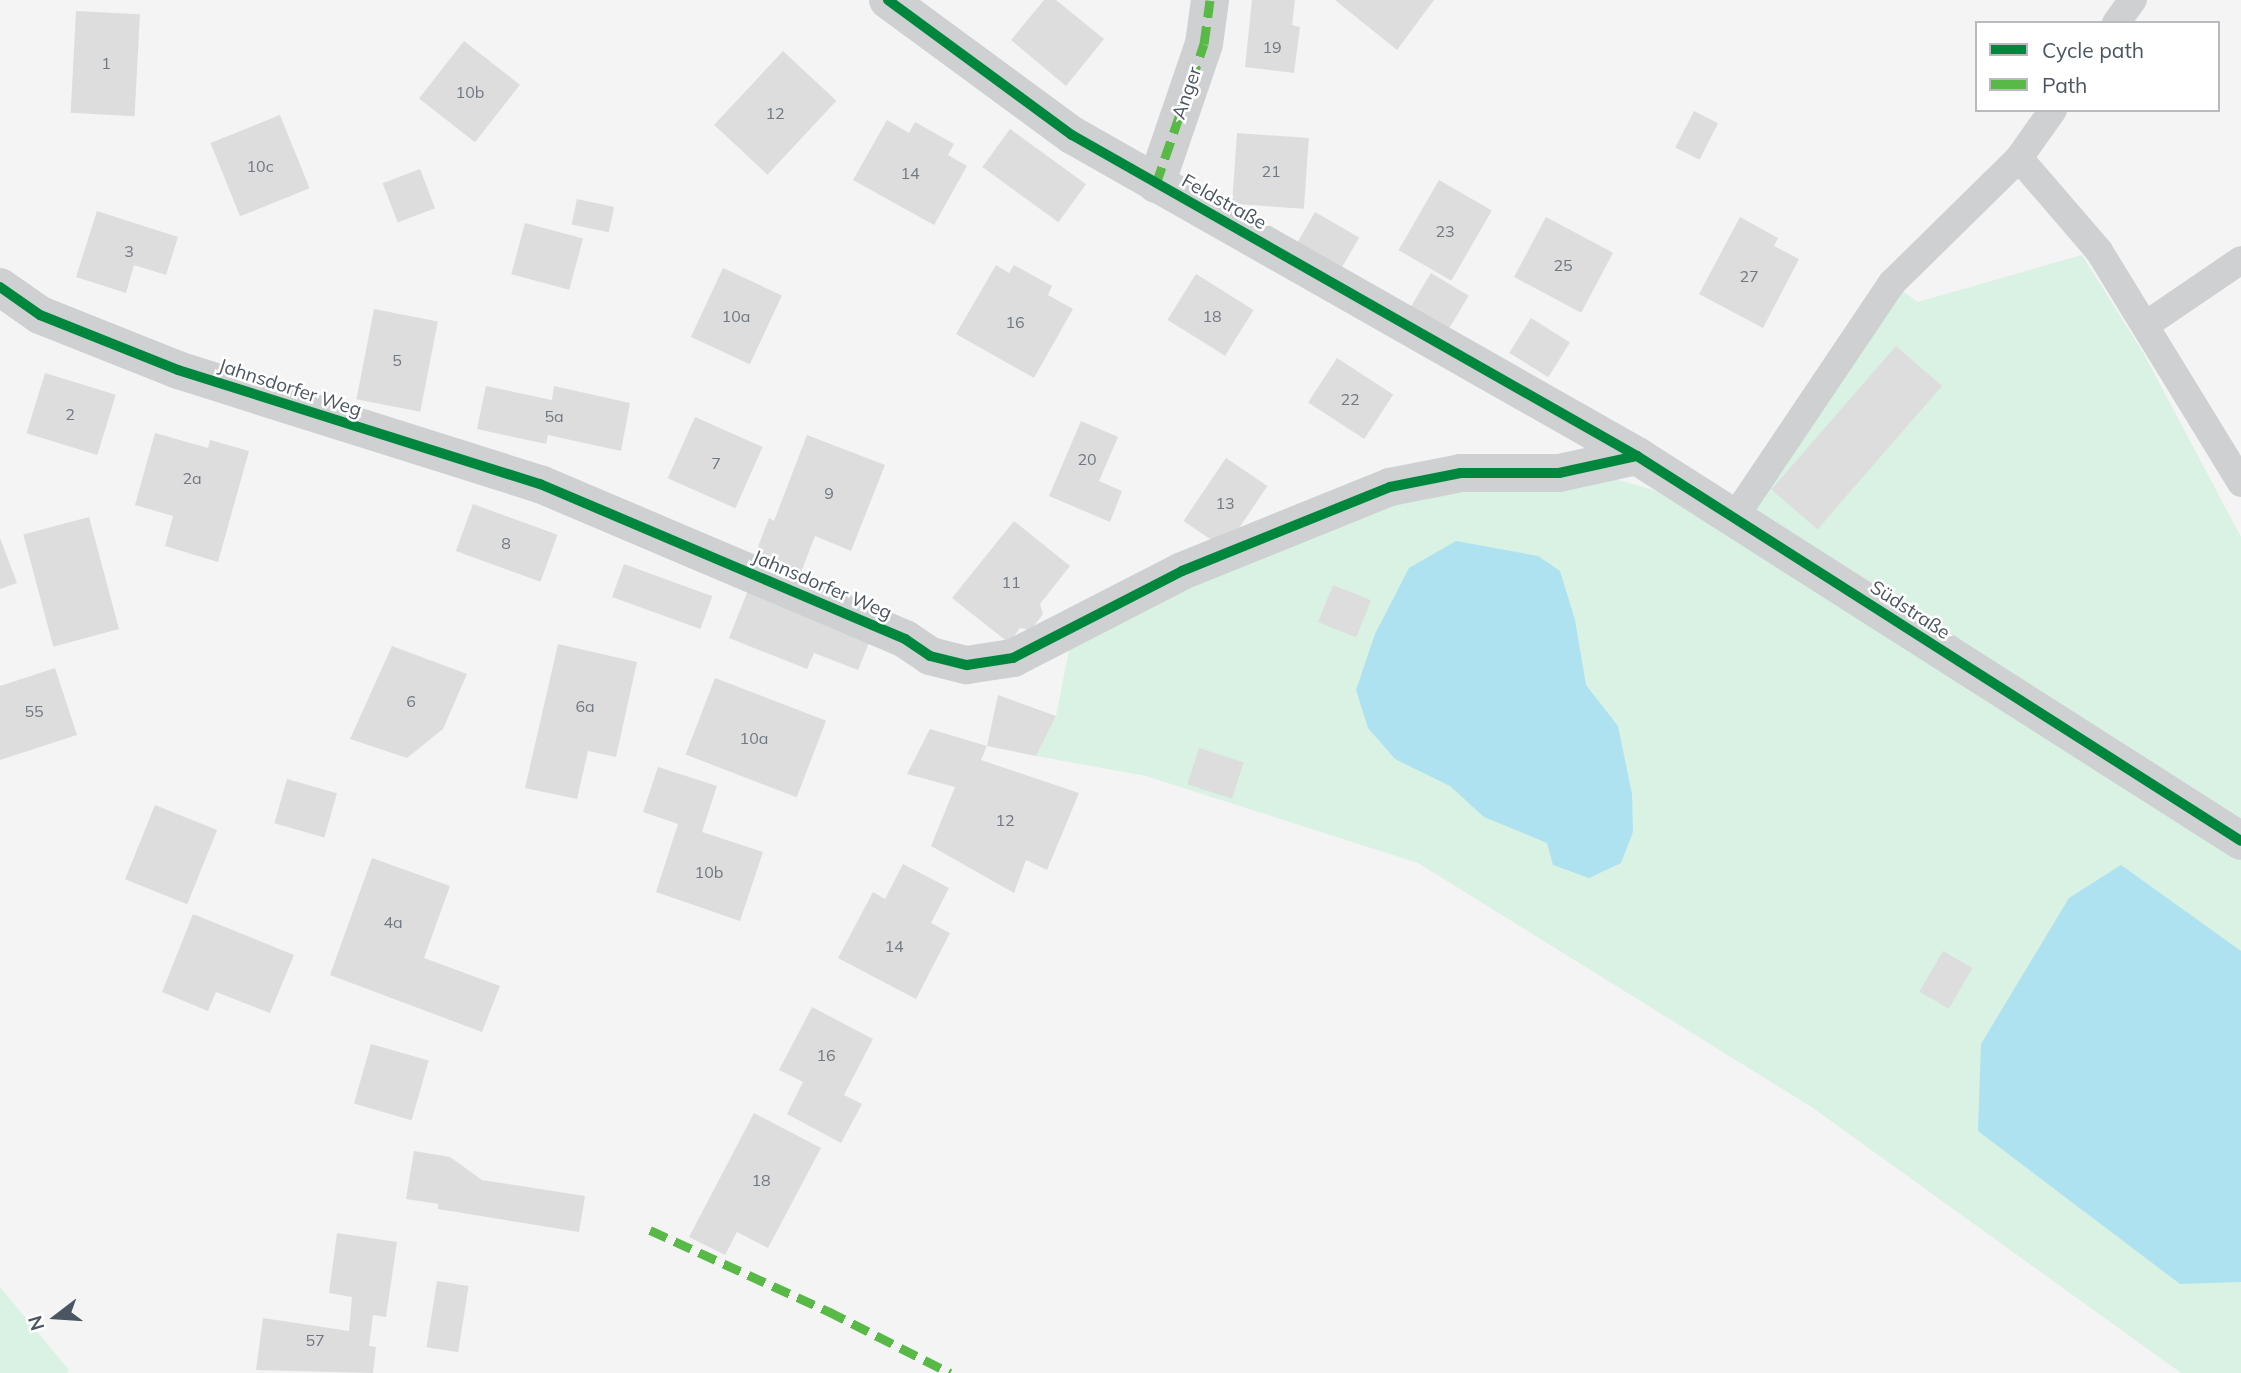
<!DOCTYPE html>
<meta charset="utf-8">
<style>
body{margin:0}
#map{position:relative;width:2241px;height:1373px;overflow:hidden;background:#f4f4f4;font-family:Mulish,sans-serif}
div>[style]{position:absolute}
.green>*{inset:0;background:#d9f2e3}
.water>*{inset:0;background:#aee2f0}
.building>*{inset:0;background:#ddddde;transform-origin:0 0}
.service>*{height:28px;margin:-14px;padding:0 14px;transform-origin:14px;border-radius:14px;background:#ced0d2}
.minor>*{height:38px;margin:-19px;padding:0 19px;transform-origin:19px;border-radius:19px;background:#ced0d2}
.quiet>*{height:9px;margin-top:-4.5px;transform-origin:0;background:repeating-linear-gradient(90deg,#58b947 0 18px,transparent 0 27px)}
.cycleway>*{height:10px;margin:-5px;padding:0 5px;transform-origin:5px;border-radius:5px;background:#00873e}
span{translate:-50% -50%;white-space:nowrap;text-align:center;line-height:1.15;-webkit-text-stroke:5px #fff;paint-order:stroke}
.number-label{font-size:16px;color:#707881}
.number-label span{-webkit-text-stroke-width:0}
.street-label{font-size:19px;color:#4a5661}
.legend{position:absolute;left:1975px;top:21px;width:245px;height:91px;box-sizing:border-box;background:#fff;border:2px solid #b7bbc0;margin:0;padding:9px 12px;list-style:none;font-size:21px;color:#4a5661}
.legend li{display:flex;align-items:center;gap:14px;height:35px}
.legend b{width:35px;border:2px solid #b7bbc0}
.north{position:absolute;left:21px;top:1282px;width:70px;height:70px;-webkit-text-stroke:5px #fff;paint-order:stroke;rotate:253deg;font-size:19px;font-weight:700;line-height:28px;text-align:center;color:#4a5661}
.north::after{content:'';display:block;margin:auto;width:24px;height:32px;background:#4a5661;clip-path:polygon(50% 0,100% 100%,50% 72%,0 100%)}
</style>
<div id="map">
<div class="green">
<i style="clip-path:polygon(2082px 255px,2144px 354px,2241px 537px,2241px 1373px,2181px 1373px,1813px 1108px,1418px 863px,1146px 776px,1036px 756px,1056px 716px,1070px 645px,1261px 553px,1408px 495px,1567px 465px,1678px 497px,1733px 531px,1892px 283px,1918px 302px)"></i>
<i style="clip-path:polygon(0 1287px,69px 1370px,67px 1373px,0 1373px)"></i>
</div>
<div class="water">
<i style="clip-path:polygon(1456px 541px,1538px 556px,1560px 571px,1575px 620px,1586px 685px,1618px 726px,1632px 794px,1633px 832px,1621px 863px,1589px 878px,1553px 865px,1547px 843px,1484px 817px,1450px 786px,1395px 759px,1368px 728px,1356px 690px,1375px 634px,1409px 568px)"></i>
<i style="clip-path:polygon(2121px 865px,2241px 951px,2241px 1282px,2180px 1284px,1978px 1131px,1981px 1044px,2069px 898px)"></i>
</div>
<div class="building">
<i style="clip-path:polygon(1044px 0,1056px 0,1104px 39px,1066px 86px,1011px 40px)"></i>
<i style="clip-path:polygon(1252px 0,1295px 0,1292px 25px,1300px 27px,1294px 73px,1245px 67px)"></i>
<i style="clip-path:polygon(1335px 0,1434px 0,1397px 50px)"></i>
<i style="left:76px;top:11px;width:64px;height:102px;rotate:3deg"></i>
<i style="left:464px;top:41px;width:71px;height:73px;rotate:38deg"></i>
<i style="left:783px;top:51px;width:73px;height:101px;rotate:43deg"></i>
<i style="left:1694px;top:111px;width:27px;height:41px;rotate:27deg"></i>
<i style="left:280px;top:115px;width:79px;height:75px;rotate:68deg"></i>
<i style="clip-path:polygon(887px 120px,909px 133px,915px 122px,954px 144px,948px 155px,967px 166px,934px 225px,853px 180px)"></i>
<i style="left:1010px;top:129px;width:94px;height:47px;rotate:36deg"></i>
<i style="left:1237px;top:133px;width:72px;height:71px;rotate:4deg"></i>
<i style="left:420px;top:169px;width:42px;height:40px;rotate:69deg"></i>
<i style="left:1439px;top:180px;width:61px;height:81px;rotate:30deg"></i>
<i style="left:577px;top:199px;width:38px;height:26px;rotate:12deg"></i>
<i style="clip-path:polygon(97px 211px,178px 237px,166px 275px,134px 265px,126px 293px,76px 277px)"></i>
<i style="left:1315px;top:212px;width:51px;height:45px;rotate:30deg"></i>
<i style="left:1546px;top:217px;width:76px;height:68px;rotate:28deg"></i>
<i style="clip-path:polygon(1740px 217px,1778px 238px,1774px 246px,1799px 259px,1763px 328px,1699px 294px)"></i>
<i style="left:525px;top:223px;width:60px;height:53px;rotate:15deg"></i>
<i style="clip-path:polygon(996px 265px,1009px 273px,1014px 265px,1052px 286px,1048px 295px,1073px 309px,1034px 378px,956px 334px)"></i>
<i style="left:723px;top:268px;width:65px;height:76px;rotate:25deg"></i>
<i style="left:1431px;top:273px;width:44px;height:44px;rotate:31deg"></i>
<i style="left:1196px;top:274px;width:68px;height:54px;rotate:32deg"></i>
<i style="left:374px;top:309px;width:65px;height:92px;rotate:11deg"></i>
<i style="left:1531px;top:318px;width:46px;height:41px;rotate:32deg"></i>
<i style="left:1896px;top:346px;width:61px;height:190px;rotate:41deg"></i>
<i style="left:1337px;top:358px;width:67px;height:53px;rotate:33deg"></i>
<i style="left:45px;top:373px;width:74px;height:63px;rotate:17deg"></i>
<i style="clip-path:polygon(486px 386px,552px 400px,554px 386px,630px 403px,621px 451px,548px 435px,546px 444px,477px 429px)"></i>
<i style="left:695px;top:417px;width:74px;height:67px;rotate:24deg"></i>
<i style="clip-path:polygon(1081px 421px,1118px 437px,1099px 481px,1122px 491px,1110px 522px,1049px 496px)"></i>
<i style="clip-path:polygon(155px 433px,208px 448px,210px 440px,249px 451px,218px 562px,165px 546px,173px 516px,135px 505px)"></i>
<i style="clip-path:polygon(807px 435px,885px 465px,851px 551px,815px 536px,800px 575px,754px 557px,769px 518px,774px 521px)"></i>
<i style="left:1226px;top:458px;width:50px;height:76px;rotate:34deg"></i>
<i style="left:473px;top:504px;width:90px;height:50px;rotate:20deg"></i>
<i style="left:89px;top:517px;width:116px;height:68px;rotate:75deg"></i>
<i style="clip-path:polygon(1014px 521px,1070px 566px,1040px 604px,1043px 614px,1031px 630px,1020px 628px,1009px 643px,952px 598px)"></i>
<i style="clip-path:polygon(0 538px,17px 583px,0 589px)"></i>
<i style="left:624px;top:564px;width:94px;height:35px;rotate:20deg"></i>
<i style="left:1333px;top:585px;width:41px;height:40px;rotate:22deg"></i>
<i style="clip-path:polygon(748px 590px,871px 638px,858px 670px,814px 653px,807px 669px,729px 638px)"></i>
<i style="clip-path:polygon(558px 644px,637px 662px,616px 757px,588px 751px,577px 799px,525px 788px)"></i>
<i style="clip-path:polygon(392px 646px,467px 674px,443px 729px,407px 758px,350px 739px)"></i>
<i style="clip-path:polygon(55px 668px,77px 735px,0 760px,0 686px)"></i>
<i style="left:715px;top:678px;width:119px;height:82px;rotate:21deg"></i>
<i style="clip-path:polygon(998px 695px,1056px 716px,1036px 756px,987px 746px)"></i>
<i style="clip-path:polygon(930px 729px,987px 746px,981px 760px,1079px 793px,1047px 870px,1026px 860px,1014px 893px,931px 846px,955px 787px,907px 774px)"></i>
<i style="left:1199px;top:748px;width:47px;height:38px;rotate:18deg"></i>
<i style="clip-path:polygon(658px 767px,717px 786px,702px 832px,763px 852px,740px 921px,656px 892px,678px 824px,643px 812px)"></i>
<i style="left:287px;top:779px;width:52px;height:46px;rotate:16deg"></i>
<i style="left:155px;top:805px;width:67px;height:80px;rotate:22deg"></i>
<i style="clip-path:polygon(372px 858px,450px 886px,424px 958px,500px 986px,482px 1032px,330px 975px)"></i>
<i style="clip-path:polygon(903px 864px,949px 888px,931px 923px,950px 933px,916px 999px,838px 958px,873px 892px,885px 899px)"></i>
<i style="clip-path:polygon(193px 914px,294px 955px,270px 1013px,216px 992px,208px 1011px,162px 992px)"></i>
<i style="left:1943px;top:951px;width:34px;height:47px;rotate:30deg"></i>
<i style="clip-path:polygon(812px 1007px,873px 1039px,844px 1095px,862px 1104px,841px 1143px,787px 1114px,803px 1082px,779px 1070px)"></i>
<i style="left:371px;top:1044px;width:60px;height:62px;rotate:16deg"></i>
<i style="clip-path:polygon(754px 1113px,821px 1148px,768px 1248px,737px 1232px,725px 1255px,689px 1237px)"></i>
<i style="clip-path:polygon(414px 1151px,450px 1157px,482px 1180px,585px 1196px,579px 1232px,438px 1209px,438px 1204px,406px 1199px)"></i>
<i style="clip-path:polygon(337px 1233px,397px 1242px,386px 1317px,373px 1315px,369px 1346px,376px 1347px,373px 1373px,256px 1370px,263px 1318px,349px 1331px,352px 1297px,329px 1293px)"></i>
<i style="left:437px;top:1281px;width:32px;height:67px;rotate:9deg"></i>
</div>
<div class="service">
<i style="left:2116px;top:23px;width:29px;rotate:-54deg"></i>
<i style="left:2019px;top:158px;width:59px;rotate:-54.7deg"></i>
<i style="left:2147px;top:324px;width:114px;rotate:-34.2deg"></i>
<i style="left:1734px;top:518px;width:283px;rotate:-56.1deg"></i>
<i style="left:1892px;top:283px;width:178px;rotate:-44.5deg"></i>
<i style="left:2019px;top:158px;width:123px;rotate:49.3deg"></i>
<i style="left:2099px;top:251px;width:272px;rotate:58.5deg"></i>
</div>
<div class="minor">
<i style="left:888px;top:0;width:228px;rotate:36.3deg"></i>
<i style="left:1072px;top:135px;width:650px;rotate:29.6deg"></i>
<i style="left:1637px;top:456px;width:716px;rotate:32.51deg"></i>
<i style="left:1156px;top:184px;width:148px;rotate:-71.1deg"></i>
<i style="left:1204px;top:44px;width:44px;rotate:-82.2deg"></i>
<i style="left:0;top:287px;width:49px;rotate:35deg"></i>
<i style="left:40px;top:315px;width:149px;rotate:21.7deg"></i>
<i style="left:178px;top:370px;width:380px;rotate:17.5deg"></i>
<i style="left:540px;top:484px;width:397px;rotate:23deg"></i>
<i style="left:905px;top:639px;width:30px;rotate:34deg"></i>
<i style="left:930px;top:656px;width:38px;rotate:14deg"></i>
<i style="left:967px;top:665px;width:47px;rotate:-8.7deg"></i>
<i style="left:1013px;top:658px;width:190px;rotate:-27.2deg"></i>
<i style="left:1182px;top:571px;width:224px;rotate:-22deg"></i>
<i style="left:1390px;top:487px;width:72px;rotate:-11.2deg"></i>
<i style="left:1461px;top:473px;width:98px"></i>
<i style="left:1559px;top:473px;width:80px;rotate:-12.3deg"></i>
</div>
<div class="quiet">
<i style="left:1156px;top:184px;width:148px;rotate:-71.1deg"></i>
<i style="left:1204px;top:44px;width:44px;rotate:-82.2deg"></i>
<i style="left:650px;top:1230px;width:196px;rotate:24.5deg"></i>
<i style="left:828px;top:1311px;width:137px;rotate:26.9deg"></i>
</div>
<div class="cycleway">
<i style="left:888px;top:0;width:228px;rotate:36.3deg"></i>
<i style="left:1072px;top:135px;width:650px;rotate:29.6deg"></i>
<i style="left:1637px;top:456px;width:716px;rotate:32.51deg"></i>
<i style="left:0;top:287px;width:49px;rotate:35deg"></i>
<i style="left:40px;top:315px;width:149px;rotate:21.7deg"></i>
<i style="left:178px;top:370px;width:380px;rotate:17.5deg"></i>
<i style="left:540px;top:484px;width:397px;rotate:23deg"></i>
<i style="left:905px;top:639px;width:30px;rotate:34deg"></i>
<i style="left:930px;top:656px;width:38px;rotate:14deg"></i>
<i style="left:967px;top:665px;width:47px;rotate:-8.7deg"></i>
<i style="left:1013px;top:658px;width:190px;rotate:-27.2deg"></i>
<i style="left:1182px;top:571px;width:224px;rotate:-22deg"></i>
<i style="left:1390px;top:487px;width:72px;rotate:-11.2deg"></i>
<i style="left:1461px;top:473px;width:98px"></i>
<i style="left:1559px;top:473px;width:80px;rotate:-12.3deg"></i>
</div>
<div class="number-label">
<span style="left:1272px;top:47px">19</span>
<span style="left:106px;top:63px">1</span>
<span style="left:470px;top:92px">10b</span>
<span style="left:775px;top:113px">12</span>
<span style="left:260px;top:166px">10c</span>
<span style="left:1271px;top:171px">21</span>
<span style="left:910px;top:173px">14</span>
<span style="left:1445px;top:231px">23</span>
<span style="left:129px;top:251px">3</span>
<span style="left:1563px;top:265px">25</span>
<span style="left:1749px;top:276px">27</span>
<span style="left:736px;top:316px">10a</span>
<span style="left:1212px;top:316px">18</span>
<span style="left:1015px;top:322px">16</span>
<span style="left:397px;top:360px">5</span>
<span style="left:1350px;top:399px">22</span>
<span style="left:70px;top:414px">2</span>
<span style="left:554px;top:416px">5a</span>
<span style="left:1087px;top:459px">20</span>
<span style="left:716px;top:463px">7</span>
<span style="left:192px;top:478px">2a</span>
<span style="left:829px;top:493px">9</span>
<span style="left:1225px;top:503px">13</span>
<span style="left:506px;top:543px">8</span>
<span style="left:1011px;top:582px">11</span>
<span style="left:411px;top:701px">6</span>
<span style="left:585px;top:706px">6a</span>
<span style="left:34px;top:711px">55</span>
<span style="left:754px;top:738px">10a</span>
<span style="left:1005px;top:820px">12</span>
<span style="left:709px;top:872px">10b</span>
<span style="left:393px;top:922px">4a</span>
<span style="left:894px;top:946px">14</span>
<span style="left:826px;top:1055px">16</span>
<span style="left:761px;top:1180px">18</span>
<span style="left:315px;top:1340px">57</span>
</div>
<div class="street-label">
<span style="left:1187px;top:93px;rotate:-71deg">Anger</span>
<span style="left:1224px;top:202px;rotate:29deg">Feldstraße</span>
<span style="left:290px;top:388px;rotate:18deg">Jahnsdorfer Weg</span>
<span style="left:822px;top:585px;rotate:23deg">Jahnsdorfer Weg</span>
<span style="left:1910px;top:610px;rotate:33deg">Südstraße</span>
</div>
<ul class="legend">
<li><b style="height:9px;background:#00873e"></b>Cycle path</li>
<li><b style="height:9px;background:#58b947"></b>Path</li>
</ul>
<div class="north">N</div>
</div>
